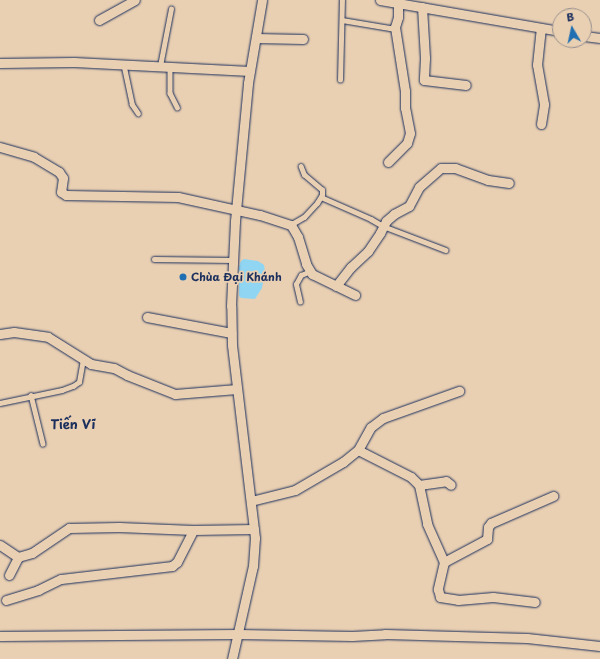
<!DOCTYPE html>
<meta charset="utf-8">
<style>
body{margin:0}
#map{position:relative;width:600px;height:659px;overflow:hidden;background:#ead0b2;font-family:"Playpen Sans",sans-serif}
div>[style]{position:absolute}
.water>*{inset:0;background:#90d5f2}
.roads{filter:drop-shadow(0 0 1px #1b2f5e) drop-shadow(0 0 1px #1b2f5e)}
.service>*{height:4.5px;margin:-2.25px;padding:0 2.25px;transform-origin:2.25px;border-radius:2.25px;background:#ead0b2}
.minor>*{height:9px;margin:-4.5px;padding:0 4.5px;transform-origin:4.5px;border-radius:4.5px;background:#ead0b2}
.dots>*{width:11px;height:11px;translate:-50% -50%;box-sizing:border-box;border:2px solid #ead0b2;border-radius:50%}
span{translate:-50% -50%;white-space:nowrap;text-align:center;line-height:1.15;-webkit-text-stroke:3.5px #ead0b2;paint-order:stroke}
.poi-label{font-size:11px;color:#1b2f5e;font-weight:700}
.left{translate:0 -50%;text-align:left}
.quarter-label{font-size:13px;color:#1b2f5e;font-weight:700}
.north{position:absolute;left:552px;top:8px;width:40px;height:40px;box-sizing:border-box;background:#ead0b2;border:1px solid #979090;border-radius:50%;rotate:351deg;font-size:11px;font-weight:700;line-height:16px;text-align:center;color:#1b2f5e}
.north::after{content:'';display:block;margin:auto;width:14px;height:18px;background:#1f6fb2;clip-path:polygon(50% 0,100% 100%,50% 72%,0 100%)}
</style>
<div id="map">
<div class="water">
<i style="clip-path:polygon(244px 259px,258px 261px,264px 265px,265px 272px,262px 288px,255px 299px,241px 298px,239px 296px,239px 267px,241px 261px)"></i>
</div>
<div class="roads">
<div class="service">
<i style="left:342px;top:20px;width:54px;rotate:9.6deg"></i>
<i style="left:124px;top:65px;width:40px;rotate:78deg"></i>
<i style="left:132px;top:104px;width:11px;rotate:56deg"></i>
<i style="left:160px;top:66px;width:58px;rotate:-79.1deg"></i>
<i style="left:170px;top:67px;width:26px;rotate:90deg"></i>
<i style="left:170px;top:93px;width:16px;rotate:63deg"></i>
<i style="left:340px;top:80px;width:80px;rotate:-88.6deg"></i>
<i style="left:321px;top:197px;width:55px;rotate:23.7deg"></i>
<i style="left:371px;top:219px;width:14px;rotate:30deg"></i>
<i style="left:383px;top:226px;width:67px;rotate:20.9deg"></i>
<i style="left:290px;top:225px;width:16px;rotate:-30deg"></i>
<i style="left:304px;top:217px;width:19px;rotate:-47deg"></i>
<i style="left:317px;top:203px;width:9px;rotate:-58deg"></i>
<i style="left:322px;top:195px;width:5px;rotate:-90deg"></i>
<i style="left:322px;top:190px;width:23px;rotate:-140deg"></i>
<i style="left:304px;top:175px;width:9px;rotate:-111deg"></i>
<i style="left:154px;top:259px;width:79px;rotate:0.7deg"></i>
<i style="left:300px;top:302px;width:18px;rotate:-103deg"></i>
<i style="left:296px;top:284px;width:10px;rotate:-61deg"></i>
<i style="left:301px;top:275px;width:11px;rotate:-22deg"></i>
<i style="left:31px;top:395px;width:50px;rotate:76.2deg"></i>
<i style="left:0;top:403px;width:63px;rotate:-11.8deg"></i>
<i style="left:62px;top:390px;width:12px;rotate:-20deg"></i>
<i style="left:73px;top:386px;width:7px;rotate:-34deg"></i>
<i style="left:79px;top:382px;width:22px;rotate:-80deg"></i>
</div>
<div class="minor">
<i style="left:380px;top:0;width:183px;rotate:9.8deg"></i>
<i style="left:422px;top:7px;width:51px;rotate:86.6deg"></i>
<i style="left:425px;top:58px;width:22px;rotate:93deg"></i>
<i style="left:424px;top:80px;width:42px;rotate:6.8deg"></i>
<i style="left:99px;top:20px;width:41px;rotate:-29.1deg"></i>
<i style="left:584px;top:36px;width:16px;rotate:7deg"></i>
<i style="left:256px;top:38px;width:47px;rotate:1.2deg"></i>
<i style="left:0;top:63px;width:74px;rotate:-0.8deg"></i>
<i style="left:74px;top:62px;width:176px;rotate:2.9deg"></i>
<i style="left:541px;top:124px;width:20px;rotate:-81deg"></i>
<i style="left:544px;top:104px;width:40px;rotate:-100deg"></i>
<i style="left:537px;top:65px;width:37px;rotate:-84deg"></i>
<i style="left:0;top:147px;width:35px;rotate:16deg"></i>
<i style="left:34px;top:157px;width:29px;rotate:31deg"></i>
<i style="left:59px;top:172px;width:7px;rotate:56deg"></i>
<i style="left:63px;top:178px;width:14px;rotate:98deg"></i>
<i style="left:61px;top:192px;width:6px;rotate:31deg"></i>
<i style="left:66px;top:195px;width:112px;rotate:1deg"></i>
<i style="left:178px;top:197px;width:84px;rotate:12.4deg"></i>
<i style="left:260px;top:215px;width:33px;rotate:18deg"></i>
<i style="left:291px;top:225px;width:14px;rotate:60deg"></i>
<i style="left:298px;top:237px;width:28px;rotate:73deg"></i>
<i style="left:306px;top:264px;width:12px;rotate:59deg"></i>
<i style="left:312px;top:274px;width:48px;rotate:26deg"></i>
<i style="left:388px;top:162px;width:27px;rotate:-45deg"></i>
<i style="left:407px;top:143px;width:10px;rotate:-73deg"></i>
<i style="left:410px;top:133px;width:25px;rotate:-101deg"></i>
<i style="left:405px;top:108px;width:17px;rotate:-90deg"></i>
<i style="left:405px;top:91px;width:65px;rotate:-98.9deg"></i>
<i style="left:395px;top:27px;width:10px;rotate:-73deg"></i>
<i style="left:398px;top:17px;width:14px;rotate:-90deg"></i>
<i style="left:336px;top:286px;width:24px;rotate:-52deg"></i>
<i style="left:351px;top:267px;width:23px;rotate:-43deg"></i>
<i style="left:368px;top:251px;width:22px;rotate:-56deg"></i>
<i style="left:380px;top:233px;width:13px;rotate:-63deg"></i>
<i style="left:386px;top:221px;width:11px;rotate:-41deg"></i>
<i style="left:394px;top:214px;width:17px;rotate:-28deg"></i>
<i style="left:409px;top:206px;width:21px;rotate:-62deg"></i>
<i style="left:419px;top:187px;width:29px;rotate:-41deg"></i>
<i style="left:441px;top:168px;width:14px"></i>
<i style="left:455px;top:168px;width:35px;rotate:20deg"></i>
<i style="left:488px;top:180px;width:21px;rotate:8deg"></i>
<i style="left:147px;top:317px;width:86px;rotate:10.7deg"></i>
<i style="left:0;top:334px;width:14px;rotate:-8deg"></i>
<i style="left:14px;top:332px;width:34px;rotate:8deg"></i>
<i style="left:48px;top:337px;width:51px;rotate:32.1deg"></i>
<i style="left:91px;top:364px;width:23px;rotate:10deg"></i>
<i style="left:114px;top:368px;width:15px;rotate:28deg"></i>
<i style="left:127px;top:375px;width:52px;rotate:21.6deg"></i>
<i style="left:175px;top:394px;width:62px;rotate:-4.6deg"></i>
<i style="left:358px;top:450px;width:59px;rotate:27deg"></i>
<i style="left:411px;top:477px;width:11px;rotate:45deg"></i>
<i style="left:419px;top:485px;width:40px;rotate:78deg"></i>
<i style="left:427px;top:524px;width:42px;rotate:65.9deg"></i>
<i style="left:444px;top:562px;width:28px;rotate:103deg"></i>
<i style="left:438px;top:589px;width:8px;rotate:76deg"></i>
<i style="left:440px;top:597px;width:18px;rotate:9deg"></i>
<i style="left:458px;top:600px;width:35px;rotate:-5deg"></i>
<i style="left:493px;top:597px;width:42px;rotate:6.8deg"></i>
<i style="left:419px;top:485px;width:27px;rotate:-8deg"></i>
<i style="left:446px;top:481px;width:6px;rotate:39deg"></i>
<i style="left:251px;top:501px;width:45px;rotate:-14deg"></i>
<i style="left:295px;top:490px;width:56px;rotate:-30.3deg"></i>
<i style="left:343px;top:462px;width:19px;rotate:-39deg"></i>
<i style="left:358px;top:450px;width:26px;rotate:-61deg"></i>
<i style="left:371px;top:427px;width:15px;rotate:-37deg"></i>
<i style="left:383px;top:418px;width:81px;rotate:-19.6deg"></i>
<i style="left:0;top:545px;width:22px;rotate:34deg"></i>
<i style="left:444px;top:562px;width:49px;rotate:-28.1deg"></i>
<i style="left:487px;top:539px;width:12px;rotate:-85deg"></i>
<i style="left:488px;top:527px;width:5px;rotate:-53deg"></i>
<i style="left:491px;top:523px;width:68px;rotate:-23.5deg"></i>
<i style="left:9px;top:575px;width:20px;rotate:-63deg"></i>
<i style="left:18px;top:557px;width:15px;rotate:-16deg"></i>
<i style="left:32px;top:553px;width:45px;rotate:-34deg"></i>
<i style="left:69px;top:528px;width:50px;rotate:-1.1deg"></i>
<i style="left:119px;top:527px;width:74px;rotate:2.3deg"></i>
<i style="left:193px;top:530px;width:61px;rotate:-0.9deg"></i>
<i style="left:6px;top:600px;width:34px;rotate:-17deg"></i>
<i style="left:38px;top:590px;width:25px;rotate:-26deg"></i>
<i style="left:61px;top:579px;width:112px;rotate:-6.7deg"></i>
<i style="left:172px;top:566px;width:6px;rotate:-39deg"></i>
<i style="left:177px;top:562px;width:36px;rotate:-63deg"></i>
<i style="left:0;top:636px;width:238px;rotate:-0.5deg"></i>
<i style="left:238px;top:634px;width:114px;rotate:1deg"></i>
<i style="left:352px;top:636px;width:33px;rotate:-3deg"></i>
<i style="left:385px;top:634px;width:142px;rotate:1.6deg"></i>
<i style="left:527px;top:638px;width:73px;rotate:6.3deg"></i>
<i style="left:232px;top:659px;width:95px;rotate:-77.3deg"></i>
<i style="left:253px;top:566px;width:28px;rotate:-86deg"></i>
<i style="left:255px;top:538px;width:194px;rotate:-96.8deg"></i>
<i style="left:232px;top:345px;width:39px;rotate:-91deg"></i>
<i style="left:231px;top:306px;width:85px;rotate:-87.3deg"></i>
<i style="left:235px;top:221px;width:139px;rotate:-84.6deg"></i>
<i style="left:248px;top:83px;width:84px;rotate:-80.4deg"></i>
</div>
</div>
<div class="dots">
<i style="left:183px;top:277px;background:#1f6fb2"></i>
</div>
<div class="poi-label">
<span class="left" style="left:191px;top:277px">Chùa Đại Khánh</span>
</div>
<div class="quarter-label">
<span style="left:73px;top:424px">Tiến Vĩ</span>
</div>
<div class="north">B</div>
</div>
